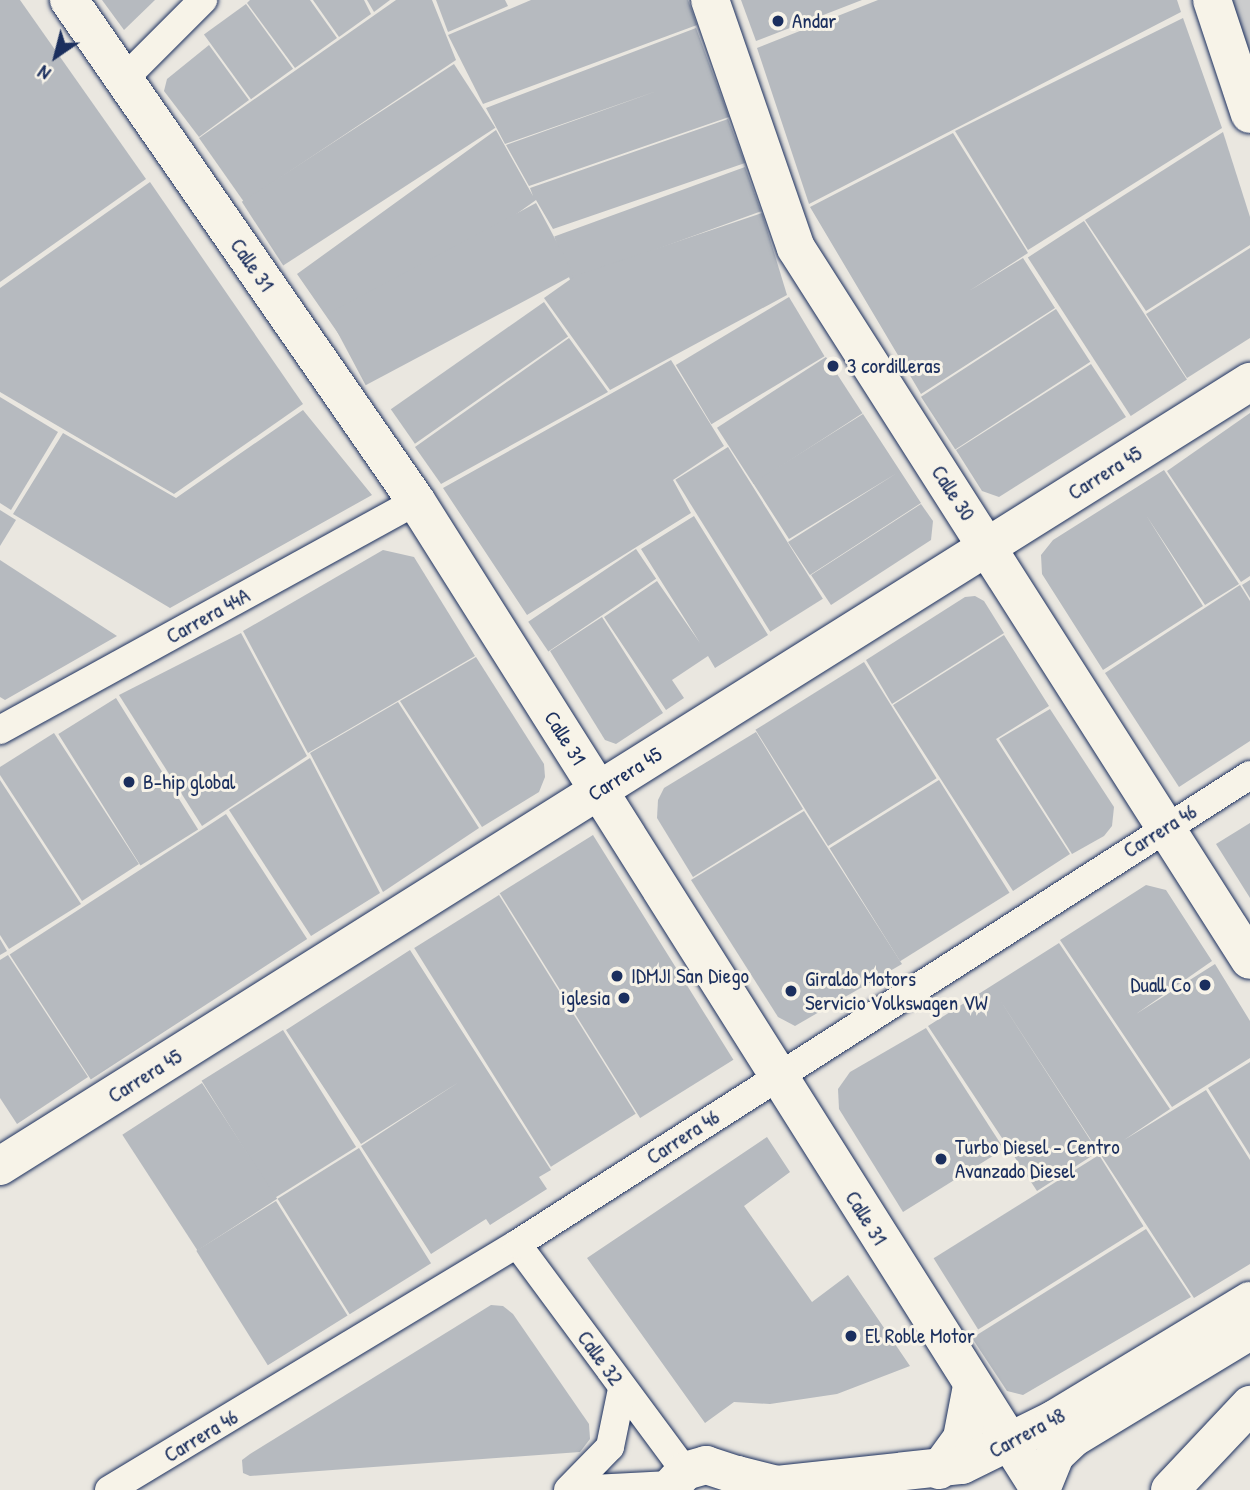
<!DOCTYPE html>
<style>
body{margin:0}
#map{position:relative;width:1250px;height:1490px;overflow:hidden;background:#eae7e0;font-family:"Patrick Hand",sans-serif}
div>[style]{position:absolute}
.green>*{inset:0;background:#cbcccd}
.building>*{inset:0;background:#b6babf;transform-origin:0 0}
.roads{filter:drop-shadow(0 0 2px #1b2f5e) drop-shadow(0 0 2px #1b2f5e)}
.street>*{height:28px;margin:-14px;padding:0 14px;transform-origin:14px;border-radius:14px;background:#f7f3e8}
.secondary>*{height:38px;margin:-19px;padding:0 19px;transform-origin:19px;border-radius:19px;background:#f7f3e8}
.dots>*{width:19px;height:19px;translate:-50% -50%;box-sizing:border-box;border:4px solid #f7f3e8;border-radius:50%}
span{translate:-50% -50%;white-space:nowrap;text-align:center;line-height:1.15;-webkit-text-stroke:6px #f7f3e8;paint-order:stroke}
.poi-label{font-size:21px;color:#1b2f5e}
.left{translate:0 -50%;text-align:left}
.right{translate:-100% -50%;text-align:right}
.street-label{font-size:21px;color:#1b2f5e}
.north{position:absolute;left:21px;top:21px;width:70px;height:70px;-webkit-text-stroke:5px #f7f3e8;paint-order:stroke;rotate:215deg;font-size:19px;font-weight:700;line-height:28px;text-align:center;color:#1b2f5e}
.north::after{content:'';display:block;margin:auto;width:24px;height:32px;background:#1b2f5e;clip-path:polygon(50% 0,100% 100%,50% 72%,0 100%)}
</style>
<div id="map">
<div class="green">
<i style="clip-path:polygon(1228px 0,1250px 0,1250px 64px)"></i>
</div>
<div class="building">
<i style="clip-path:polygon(0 0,20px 0,146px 179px,0 282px)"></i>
<i style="clip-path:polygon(102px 0,155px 0,124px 30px)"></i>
<i style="clip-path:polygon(250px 0,310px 0,337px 38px,295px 68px,247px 3px)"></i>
<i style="clip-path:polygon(313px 0,364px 0,371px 14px,339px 37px)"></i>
<i style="clip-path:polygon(367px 0,390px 0,374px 12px)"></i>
<i style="clip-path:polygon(396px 0,432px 0,456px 60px,244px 202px,199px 138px)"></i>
<i style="clip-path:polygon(436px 0,505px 0,508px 6px,448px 32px)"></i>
<i style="clip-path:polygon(531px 0,688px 0,697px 25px,483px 104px,448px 35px)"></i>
<i style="clip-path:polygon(741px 0,862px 0,756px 41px)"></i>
<i style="clip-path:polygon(878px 0,1177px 0,1181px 12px,809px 204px,757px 48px)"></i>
<i style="left:246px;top:4px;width:80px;height:52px;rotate:54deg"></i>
<i style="clip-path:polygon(1183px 18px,1222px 128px,1028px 250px,955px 131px)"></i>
<i style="clip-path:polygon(696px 28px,729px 117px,529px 186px,506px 145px,657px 91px,505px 144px,486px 108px)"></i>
<i style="clip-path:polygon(209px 45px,249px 100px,199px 137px,164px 91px,167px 79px)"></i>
<i style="left:454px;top:64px;width:76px;height:253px;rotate:57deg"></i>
<i style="clip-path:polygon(728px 119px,745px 163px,553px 229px,536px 200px,342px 339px,297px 274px,496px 130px,533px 196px,530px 188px)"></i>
<i style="clip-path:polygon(1223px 132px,1250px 217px,1250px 245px,1146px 311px,1085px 220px)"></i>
<i style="clip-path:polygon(953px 133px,1028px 253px,969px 291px,1023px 258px,1055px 308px,921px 394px,810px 207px)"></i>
<i style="left:745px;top:167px;width:47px;height:203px;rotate:70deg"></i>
<i style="clip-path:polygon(150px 182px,303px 404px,174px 494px,0 392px,0 288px)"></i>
<i style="left:536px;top:203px;width:81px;height:236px;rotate:62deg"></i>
<i style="clip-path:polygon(762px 213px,787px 295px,610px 390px,544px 298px,575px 276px)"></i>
<i style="left:1084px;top:221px;width:189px;height:67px;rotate:57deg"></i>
<i style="clip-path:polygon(1250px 248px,1250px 338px,1187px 378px,1146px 314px)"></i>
<i style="left:789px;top:297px;width:69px;height:132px;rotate:59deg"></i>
<i style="left:544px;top:302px;width:42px;height:187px;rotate:55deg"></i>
<i style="left:1056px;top:309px;width:63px;height:161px;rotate:57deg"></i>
<i style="clip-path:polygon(569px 338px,608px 392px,441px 484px,415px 447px)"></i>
<i style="left:826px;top:357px;width:67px;height:130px;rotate:57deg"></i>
<i style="clip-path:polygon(671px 360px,724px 446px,673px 480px,691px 513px,527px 615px,443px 488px)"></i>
<i style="clip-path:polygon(1091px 364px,1126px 417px,999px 497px,982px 491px,956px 450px)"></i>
<i style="clip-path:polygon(0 397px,58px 432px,11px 510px,0 503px)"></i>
<i style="clip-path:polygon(303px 410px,372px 495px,170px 608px,13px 514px,63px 433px,176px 498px)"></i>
<i style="clip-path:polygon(1250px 413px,1250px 576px,1241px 582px,1167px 471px)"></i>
<i style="clip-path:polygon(863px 414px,921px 503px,810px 575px,788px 542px,897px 473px,789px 539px,753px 483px)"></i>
<i style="left:728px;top:447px;width:179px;height:62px;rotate:58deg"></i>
<i style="clip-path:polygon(1164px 470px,1239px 584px,1205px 605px,1146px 515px,1203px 606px,1103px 670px,1042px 574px,1041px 555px,1053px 540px)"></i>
<i style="clip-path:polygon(921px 504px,933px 521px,931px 540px,831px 605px,811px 575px)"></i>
<i style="clip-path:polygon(0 510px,16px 520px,0 546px)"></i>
<i style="clip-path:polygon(694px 516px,768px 635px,715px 668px,708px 656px,672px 680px,684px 698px,666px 710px,604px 617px,657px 581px,700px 643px,641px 549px)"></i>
<i style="left:636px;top:549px;width:36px;height:130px;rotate:56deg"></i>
<i style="clip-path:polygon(383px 550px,414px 557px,475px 656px,308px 753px,243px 631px)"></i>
<i style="clip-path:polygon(0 560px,117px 636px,5px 700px,0 697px)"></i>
<i style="clip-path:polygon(1250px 580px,1250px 598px,1242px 585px)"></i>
<i style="clip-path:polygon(1240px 585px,1250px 601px,1250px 741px,1179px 787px,1105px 673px)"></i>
<i style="clip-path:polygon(975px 596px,984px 601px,1004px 633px,892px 704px,866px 660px,965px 597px)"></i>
<i style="clip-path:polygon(602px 617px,663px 713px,616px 744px,605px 740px,550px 651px)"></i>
<i style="clip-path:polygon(241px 633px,307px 756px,202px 826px,119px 695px)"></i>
<i style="clip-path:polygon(1004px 635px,1049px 706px,996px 739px,1070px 854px,1013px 891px,893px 705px)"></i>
<i style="clip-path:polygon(476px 657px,544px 764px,545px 777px,539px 792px,482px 827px,400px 701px)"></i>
<i style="left:864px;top:662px;width:137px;height:128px;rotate:58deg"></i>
<i style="left:116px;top:698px;width:155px;height:68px;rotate:58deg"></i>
<i style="clip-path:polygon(398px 702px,479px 828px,383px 892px,310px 753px)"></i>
<i style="clip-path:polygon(1050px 709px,1114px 807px,1112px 826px,1104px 836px,1072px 854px,999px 739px)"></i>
<i style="clip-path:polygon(756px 732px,803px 809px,693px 877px,657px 818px,658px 800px,664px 788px)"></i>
<i style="clip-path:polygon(54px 733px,139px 864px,82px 901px,0 775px,0 767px)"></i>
<i style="clip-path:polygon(310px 758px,380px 893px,311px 936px,229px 810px)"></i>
<i style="clip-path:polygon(0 780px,81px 904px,9px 949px,0 935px)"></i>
<i style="left:939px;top:780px;width:133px;height:129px;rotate:58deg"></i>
<i style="clip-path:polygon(804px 811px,902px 964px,795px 1026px,778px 1017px,691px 880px)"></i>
<i style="left:226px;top:814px;width:149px;height:258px;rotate:57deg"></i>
<i style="clip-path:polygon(1250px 823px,1250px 898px,1216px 844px)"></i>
<i style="left:593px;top:835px;width:265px;height:110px;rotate:58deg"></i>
<i style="clip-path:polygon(1146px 885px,1166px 890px,1212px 961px,1136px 1014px,1215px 964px,1250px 1021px,1250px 1058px,1172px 1107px,1060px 940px)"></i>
<i style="left:499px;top:895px;width:258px;height:100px;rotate:58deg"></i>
<i style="clip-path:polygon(0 939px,7px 951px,0 955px)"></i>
<i style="clip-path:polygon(1059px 943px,1170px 1109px,1124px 1140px,1206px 1090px,1250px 1160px,1250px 1264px,1194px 1298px,998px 997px,1098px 1152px,1037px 1191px,928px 1026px)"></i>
<i style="clip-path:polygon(410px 950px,551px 1170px,539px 1177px,547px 1189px,490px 1225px,486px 1219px,431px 1254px,361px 1146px,459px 1082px,361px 1144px,286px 1030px)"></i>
<i style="clip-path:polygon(8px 955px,88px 1077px,17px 1124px,0 1098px,0 960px)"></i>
<i style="clip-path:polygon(926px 1028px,1004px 1149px,903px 1212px,839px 1109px,838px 1089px,850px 1072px)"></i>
<i style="left:283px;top:1030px;width:138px;height:96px;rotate:58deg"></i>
<i style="clip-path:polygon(1250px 1062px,1250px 1155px,1208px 1088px)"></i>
<i style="left:202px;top:1083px;width:138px;height:95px;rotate:57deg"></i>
<i style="clip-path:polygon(767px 1137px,790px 1172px,744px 1206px,812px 1302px,848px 1275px,910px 1366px,837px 1394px,770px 1404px,734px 1402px,705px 1423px,587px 1258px)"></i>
<i style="left:359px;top:1148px;width:136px;height:96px;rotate:58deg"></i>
<i style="left:1099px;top:1155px;width:84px;height:195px;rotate:58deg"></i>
<i style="left:276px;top:1201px;width:135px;height:94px;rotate:58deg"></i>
<i style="clip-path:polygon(1146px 1229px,1191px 1297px,1023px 1395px,1007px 1391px,972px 1338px)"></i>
<i style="clip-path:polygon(491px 1305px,503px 1306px,513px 1314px,589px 1424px,590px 1439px,580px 1452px,250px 1476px,243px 1473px,242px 1460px,250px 1454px)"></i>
</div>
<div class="roads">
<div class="street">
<i style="left:124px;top:79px;width:112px;rotate:-45deg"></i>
<i style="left:0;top:730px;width:475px;rotate:-28.8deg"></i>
<i style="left:517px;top:1244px;width:282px;rotate:53.5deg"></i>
<i style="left:109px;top:1490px;width:476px;rotate:-31.1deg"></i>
<i style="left:517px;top:1244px;width:870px;rotate:-32.61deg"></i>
<i style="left:568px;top:1490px;width:60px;rotate:-45.7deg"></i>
<i style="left:610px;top:1447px;width:59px;rotate:-78.3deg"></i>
<i style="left:574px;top:1490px;width:96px;rotate:-3deg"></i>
</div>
<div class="secondary">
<i style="left:69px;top:0;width:609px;rotate:55.29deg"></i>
<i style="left:416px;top:501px;width:1169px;rotate:57.75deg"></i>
<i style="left:710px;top:0;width:262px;rotate:70.9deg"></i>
<i style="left:796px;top:248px;width:844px;rotate:57.48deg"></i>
<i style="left:1212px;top:0;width:120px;rotate:71.6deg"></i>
<i style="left:0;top:1166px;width:1476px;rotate:-32.1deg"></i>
<i style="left:939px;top:1470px;width:39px;rotate:-54deg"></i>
<i style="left:962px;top:1438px;width:53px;rotate:-79.1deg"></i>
<i style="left:737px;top:1475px;width:41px;rotate:14deg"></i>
<i style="left:777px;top:1485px;width:186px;rotate:-6.2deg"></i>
<i style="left:962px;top:1465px;width:104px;rotate:-26.3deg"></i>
<i style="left:1055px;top:1419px;width:228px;rotate:-31.2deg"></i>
<i style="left:668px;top:1490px;width:25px;rotate:-48deg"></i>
<i style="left:685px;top:1471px;width:22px;rotate:-16deg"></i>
<i style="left:706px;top:1465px;width:33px;rotate:18deg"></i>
<i style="left:737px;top:1475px;width:19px;rotate:51deg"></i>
<i style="left:1041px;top:1490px;width:38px;rotate:-68deg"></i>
<i style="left:1055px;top:1455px;width:25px;rotate:-43deg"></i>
<i style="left:1073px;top:1438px;width:207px;rotate:-31.2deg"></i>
<i style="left:1170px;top:1490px;width:117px;rotate:-46.7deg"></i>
</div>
</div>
<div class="dots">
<i style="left:778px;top:21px;background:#1b2f5e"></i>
<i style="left:833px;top:366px;background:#1b2f5e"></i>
<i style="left:129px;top:782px;background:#1b2f5e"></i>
<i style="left:617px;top:976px;background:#1b2f5e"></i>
<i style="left:1205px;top:985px;background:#1b2f5e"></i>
<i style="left:791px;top:991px;background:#1b2f5e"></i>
<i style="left:624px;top:998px;background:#1b2f5e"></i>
<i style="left:941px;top:1159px;background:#1b2f5e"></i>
<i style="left:851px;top:1336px;background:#1b2f5e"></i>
</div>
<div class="poi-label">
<span class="left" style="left:792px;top:21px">Andar</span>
<span class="left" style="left:847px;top:366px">3 cordilleras</span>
<span class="left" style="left:143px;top:782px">B-hip global</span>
<span class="left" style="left:631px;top:976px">IDMJI San Diego</span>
<span class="left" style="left:805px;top:991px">Giraldo Motors<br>Servicio Volkswagen VW</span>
<span class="right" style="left:1191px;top:985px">Duall Co</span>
<span class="right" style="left:610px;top:998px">iglesia</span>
<span class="left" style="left:955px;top:1159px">Turbo Diesel - Centro<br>Avanzado Diesel</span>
<span class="left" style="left:865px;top:1336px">El Roble Motor</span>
</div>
<div class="street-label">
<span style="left:252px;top:265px;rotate:55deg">Calle 31</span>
<span style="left:1105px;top:473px;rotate:-32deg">Carrera 45</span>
<span style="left:953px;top:493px;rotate:57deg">Calle 30</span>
<span style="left:208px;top:616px;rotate:-29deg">Carrera 44A</span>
<span style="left:565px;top:738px;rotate:58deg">Calle 31</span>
<span style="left:625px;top:774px;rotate:-32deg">Carrera 45</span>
<span style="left:1160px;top:831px;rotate:-32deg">Carrera 46</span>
<span style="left:145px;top:1076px;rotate:-32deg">Carrera 45</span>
<span style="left:683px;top:1137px;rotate:-33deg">Carrera 46</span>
<span style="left:866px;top:1218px;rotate:58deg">Calle 31</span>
<span style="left:600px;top:1358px;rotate:54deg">Calle 32</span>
<span style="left:1027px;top:1433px;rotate:-28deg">Carrera 48</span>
<span style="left:201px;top:1436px;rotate:-31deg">Carrera 46</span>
</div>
<div class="north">N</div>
</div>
